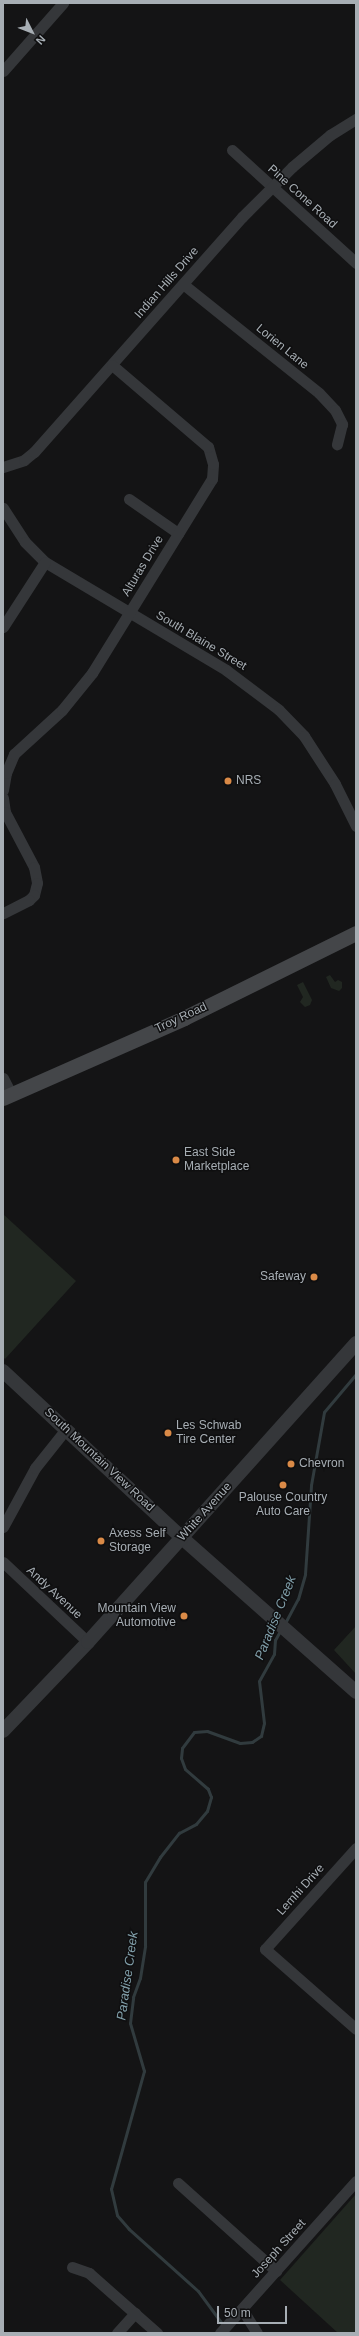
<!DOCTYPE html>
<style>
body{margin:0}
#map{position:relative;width:359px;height:2336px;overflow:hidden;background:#141415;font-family:Helvetica,sans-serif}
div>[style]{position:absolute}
.green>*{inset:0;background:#212721}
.stream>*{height:3px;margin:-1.5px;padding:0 1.5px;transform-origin:1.5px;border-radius:1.5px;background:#313b3e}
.minor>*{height:11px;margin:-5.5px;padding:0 5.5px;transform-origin:5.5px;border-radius:5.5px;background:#35373a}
.tertiary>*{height:14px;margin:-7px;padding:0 7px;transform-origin:7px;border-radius:7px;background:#35373a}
.secondary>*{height:15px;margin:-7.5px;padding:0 7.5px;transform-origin:7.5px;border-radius:7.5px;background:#444649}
.dots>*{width:11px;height:11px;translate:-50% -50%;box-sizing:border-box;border:2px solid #0f0f10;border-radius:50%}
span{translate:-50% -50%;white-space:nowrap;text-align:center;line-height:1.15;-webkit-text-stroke:3px #0f0f10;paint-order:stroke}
.street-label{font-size:12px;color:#a7aeb4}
.poi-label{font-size:12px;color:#a7aeb4}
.left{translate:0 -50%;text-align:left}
.right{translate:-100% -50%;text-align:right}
.water-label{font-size:13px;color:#82a0ab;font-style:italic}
.frame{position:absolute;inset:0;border:4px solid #a7aeb4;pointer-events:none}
.north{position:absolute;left:12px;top:12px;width:40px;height:40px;-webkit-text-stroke:3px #0f0f10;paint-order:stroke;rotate:132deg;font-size:11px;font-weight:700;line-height:16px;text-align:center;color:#a7aeb4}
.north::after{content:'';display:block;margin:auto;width:14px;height:18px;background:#a7aeb4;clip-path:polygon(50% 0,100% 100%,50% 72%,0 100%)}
.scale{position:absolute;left:217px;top:2306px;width:70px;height:18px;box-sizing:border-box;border:2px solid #a7aeb4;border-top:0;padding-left:5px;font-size:12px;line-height:14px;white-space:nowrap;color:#a7aeb4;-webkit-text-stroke:3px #0f0f10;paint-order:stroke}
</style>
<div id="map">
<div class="green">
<i style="clip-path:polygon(330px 975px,335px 982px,338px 980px,342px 982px,342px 988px,339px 991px,331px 988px,326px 977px)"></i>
<i style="clip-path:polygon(303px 982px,312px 1000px,310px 1005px,305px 1007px,300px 1002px,303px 997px,297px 985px)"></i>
<i style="clip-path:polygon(3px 1214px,76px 1281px,5px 1359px,3px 1357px)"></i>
<i style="clip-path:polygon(356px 1626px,356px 1674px,334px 1650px)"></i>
<i style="clip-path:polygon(356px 2194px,356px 2333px,338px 2333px,280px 2280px)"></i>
</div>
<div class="stream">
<i style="left:285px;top:1623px;width:27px;rotate:-62deg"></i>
<i style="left:298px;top:1599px;width:26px;rotate:-74deg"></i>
<i style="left:305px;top:1574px;width:89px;rotate:-86.1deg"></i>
<i style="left:311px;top:1485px;width:74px;rotate:-79.9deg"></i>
<i style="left:324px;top:1412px;width:50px;rotate:-49.9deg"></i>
<i style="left:223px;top:2325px;width:42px;rotate:-126.3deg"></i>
<i style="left:198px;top:2291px;width:93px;rotate:-138.1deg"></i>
<i style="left:129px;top:2229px;width:18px;rotate:-131deg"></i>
<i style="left:117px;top:2215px;width:27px;rotate:-103deg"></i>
<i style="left:111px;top:2189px;width:123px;rotate:-74.4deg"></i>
<i style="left:144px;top:2071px;width:50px;rotate:-106.3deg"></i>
<i style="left:130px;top:2023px;width:26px;rotate:-83deg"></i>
<i style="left:133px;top:1997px;width:20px;rotate:-70deg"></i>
<i style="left:140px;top:1978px;width:33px;rotate:-81deg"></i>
<i style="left:145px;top:1945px;width:63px;rotate:-90deg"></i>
<i style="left:145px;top:1882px;width:29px;rotate:-59deg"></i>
<i style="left:160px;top:1857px;width:31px;rotate:-52deg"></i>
<i style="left:179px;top:1833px;width:19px;rotate:-28deg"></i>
<i style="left:196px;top:1824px;width:17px;rotate:-50deg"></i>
<i style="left:207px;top:1811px;width:15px;rotate:-74deg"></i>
<i style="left:211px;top:1797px;width:9px;rotate:-111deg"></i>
<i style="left:208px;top:1789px;width:30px;rotate:-139deg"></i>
<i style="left:185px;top:1769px;width:12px;rotate:-110deg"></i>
<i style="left:181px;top:1758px;width:10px;rotate:-84deg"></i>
<i style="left:182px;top:1748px;width:20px;rotate:-53deg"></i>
<i style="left:194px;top:1732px;width:13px;rotate:-4deg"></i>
<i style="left:207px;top:1731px;width:35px;rotate:20deg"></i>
<i style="left:240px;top:1743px;width:12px;rotate:-5deg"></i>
<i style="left:252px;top:1742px;width:11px;rotate:-34deg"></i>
<i style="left:261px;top:1736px;width:13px;rotate:-77deg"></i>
<i style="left:264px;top:1723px;width:42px;rotate:-96.8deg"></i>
<i style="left:259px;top:1681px;width:31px;rotate:-61deg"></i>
<i style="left:274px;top:1654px;width:14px;rotate:-86deg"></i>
<i style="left:275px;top:1640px;width:10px;rotate:-61deg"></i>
</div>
<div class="minor">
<i style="left:3px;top:71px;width:91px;rotate:-48.6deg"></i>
<i style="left:232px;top:150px;width:168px;rotate:42.3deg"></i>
<i style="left:183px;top:284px;width:174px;rotate:38.7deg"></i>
<i style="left:319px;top:393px;width:23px;rotate:47deg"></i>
<i style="left:335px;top:410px;width:16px;rotate:63deg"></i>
<i style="left:342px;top:424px;width:21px;rotate:104deg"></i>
<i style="left:3px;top:467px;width:22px;rotate:-18deg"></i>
<i style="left:24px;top:460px;width:13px;rotate:-39deg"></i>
<i style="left:34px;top:452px;width:314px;rotate:-48.5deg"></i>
<i style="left:242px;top:217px;width:71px;rotate:-45deg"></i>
<i style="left:292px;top:167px;width:50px;rotate:-40.1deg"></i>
<i style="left:330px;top:135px;width:31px;rotate:-32deg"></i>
<i style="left:129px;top:499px;width:60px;rotate:34.8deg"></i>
<i style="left:3px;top:508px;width:40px;rotate:57.1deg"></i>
<i style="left:25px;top:542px;width:28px;rotate:45deg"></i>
<i style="left:45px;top:562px;width:211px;rotate:30.8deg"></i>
<i style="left:226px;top:670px;width:66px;rotate:37deg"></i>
<i style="left:279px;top:710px;width:36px;rotate:46deg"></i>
<i style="left:304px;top:736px;width:57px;rotate:57.1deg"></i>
<i style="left:335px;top:784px;width:47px;rotate:63.4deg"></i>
<i style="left:3px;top:627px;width:77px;rotate:-57.1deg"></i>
<i style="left:3px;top:790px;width:17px;rotate:-80deg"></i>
<i style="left:6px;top:773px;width:21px;rotate:-67deg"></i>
<i style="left:14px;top:754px;width:65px;rotate:-42.5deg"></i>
<i style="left:62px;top:710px;width:48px;rotate:-51deg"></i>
<i style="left:92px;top:673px;width:228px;rotate:-58.3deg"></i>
<i style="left:212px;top:479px;width:15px;rotate:-86deg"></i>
<i style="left:213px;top:464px;width:18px;rotate:-106deg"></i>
<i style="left:208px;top:447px;width:126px;rotate:-139.5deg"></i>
<i style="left:3px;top:798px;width:14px;rotate:82deg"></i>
<i style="left:5px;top:812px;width:62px;rotate:62.2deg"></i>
<i style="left:34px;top:867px;width:16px;rotate:79deg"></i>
<i style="left:37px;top:883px;width:12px;rotate:104deg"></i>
<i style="left:34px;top:895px;width:7px;rotate:135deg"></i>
<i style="left:29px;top:900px;width:29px;rotate:153deg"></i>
<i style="left:3px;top:1078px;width:18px;rotate:63deg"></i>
<i style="left:3px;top:1527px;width:67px;rotate:-61.5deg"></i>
<i style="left:35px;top:1468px;width:50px;rotate:-51.5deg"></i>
<i style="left:3px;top:1562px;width:117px;rotate:43.3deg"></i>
<i style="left:356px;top:1848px;width:136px;rotate:132deg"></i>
<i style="left:265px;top:1949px;width:121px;rotate:41.3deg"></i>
<i style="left:178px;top:2183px;width:132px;rotate:41.9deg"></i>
<i style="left:72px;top:2267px;width:18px;rotate:19deg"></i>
<i style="left:89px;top:2273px;width:91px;rotate:41.4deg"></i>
<i style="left:242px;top:2309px;width:28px;rotate:58deg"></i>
<i style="left:117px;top:2333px;width:27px;rotate:-48deg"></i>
<i style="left:220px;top:2333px;width:204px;rotate:-48.2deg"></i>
</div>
<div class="tertiary">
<i style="left:3px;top:1371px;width:243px;rotate:43deg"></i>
<i style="left:181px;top:1537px;width:234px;rotate:41.5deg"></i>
<i style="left:3px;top:1731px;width:123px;rotate:-46.3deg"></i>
<i style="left:88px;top:1642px;width:402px;rotate:-48.1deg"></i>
</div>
<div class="secondary">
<i style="left:3px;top:1098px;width:198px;rotate:-23.8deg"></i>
<i style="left:184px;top:1018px;width:192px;rotate:-26.3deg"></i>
</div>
<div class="dots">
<i style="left:228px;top:781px;background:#da8a47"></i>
<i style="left:176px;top:1160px;background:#da8a47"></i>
<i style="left:314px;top:1277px;background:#da8a47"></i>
<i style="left:168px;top:1433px;background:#da8a47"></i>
<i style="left:291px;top:1464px;background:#da8a47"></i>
<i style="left:283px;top:1485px;background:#da8a47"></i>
<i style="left:101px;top:1541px;background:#da8a47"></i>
<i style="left:184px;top:1616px;background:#da8a47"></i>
</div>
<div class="street-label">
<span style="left:302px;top:197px;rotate:42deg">Pine Cone Road</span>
<span style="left:167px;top:283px;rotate:-49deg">Indian Hills Drive</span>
<span style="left:282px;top:347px;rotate:39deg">Lorien Lane</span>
<span style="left:143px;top:566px;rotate:-59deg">Alturas Drive</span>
<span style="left:201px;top:641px;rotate:31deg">South Blaine Street</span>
<span style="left:181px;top:1018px;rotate:-25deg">Troy Road</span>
<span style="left:99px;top:1460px;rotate:43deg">South Mountain View Road</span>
<span style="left:205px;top:1512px;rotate:-48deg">White Avenue</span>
<span style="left:54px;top:1593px;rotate:43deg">Andy Avenue</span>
<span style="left:301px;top:1890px;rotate:-48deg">Lemhi Drive</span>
<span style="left:279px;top:2249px;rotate:-48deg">Joseph Street</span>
</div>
<div class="poi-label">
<span class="left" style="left:236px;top:781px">NRS</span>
<span class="left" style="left:184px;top:1160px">East Side<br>Marketplace</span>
<span class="right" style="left:306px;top:1277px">Safeway</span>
<span class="left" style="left:176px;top:1433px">Les Schwab<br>Tire Center</span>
<span class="left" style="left:299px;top:1464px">Chevron</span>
<span style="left:283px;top:1505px">Palouse Country<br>Auto Care</span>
<span class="left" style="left:109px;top:1541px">Axess Self<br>Storage</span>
<span class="right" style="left:176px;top:1616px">Mountain View<br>Automotive</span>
</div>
<div class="water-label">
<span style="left:276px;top:1618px;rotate:-68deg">Paradise Creek</span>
<span style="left:128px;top:1976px;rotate:-82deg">Paradise Creek</span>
</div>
<div class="frame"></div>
<div class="north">N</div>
<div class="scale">50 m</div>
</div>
